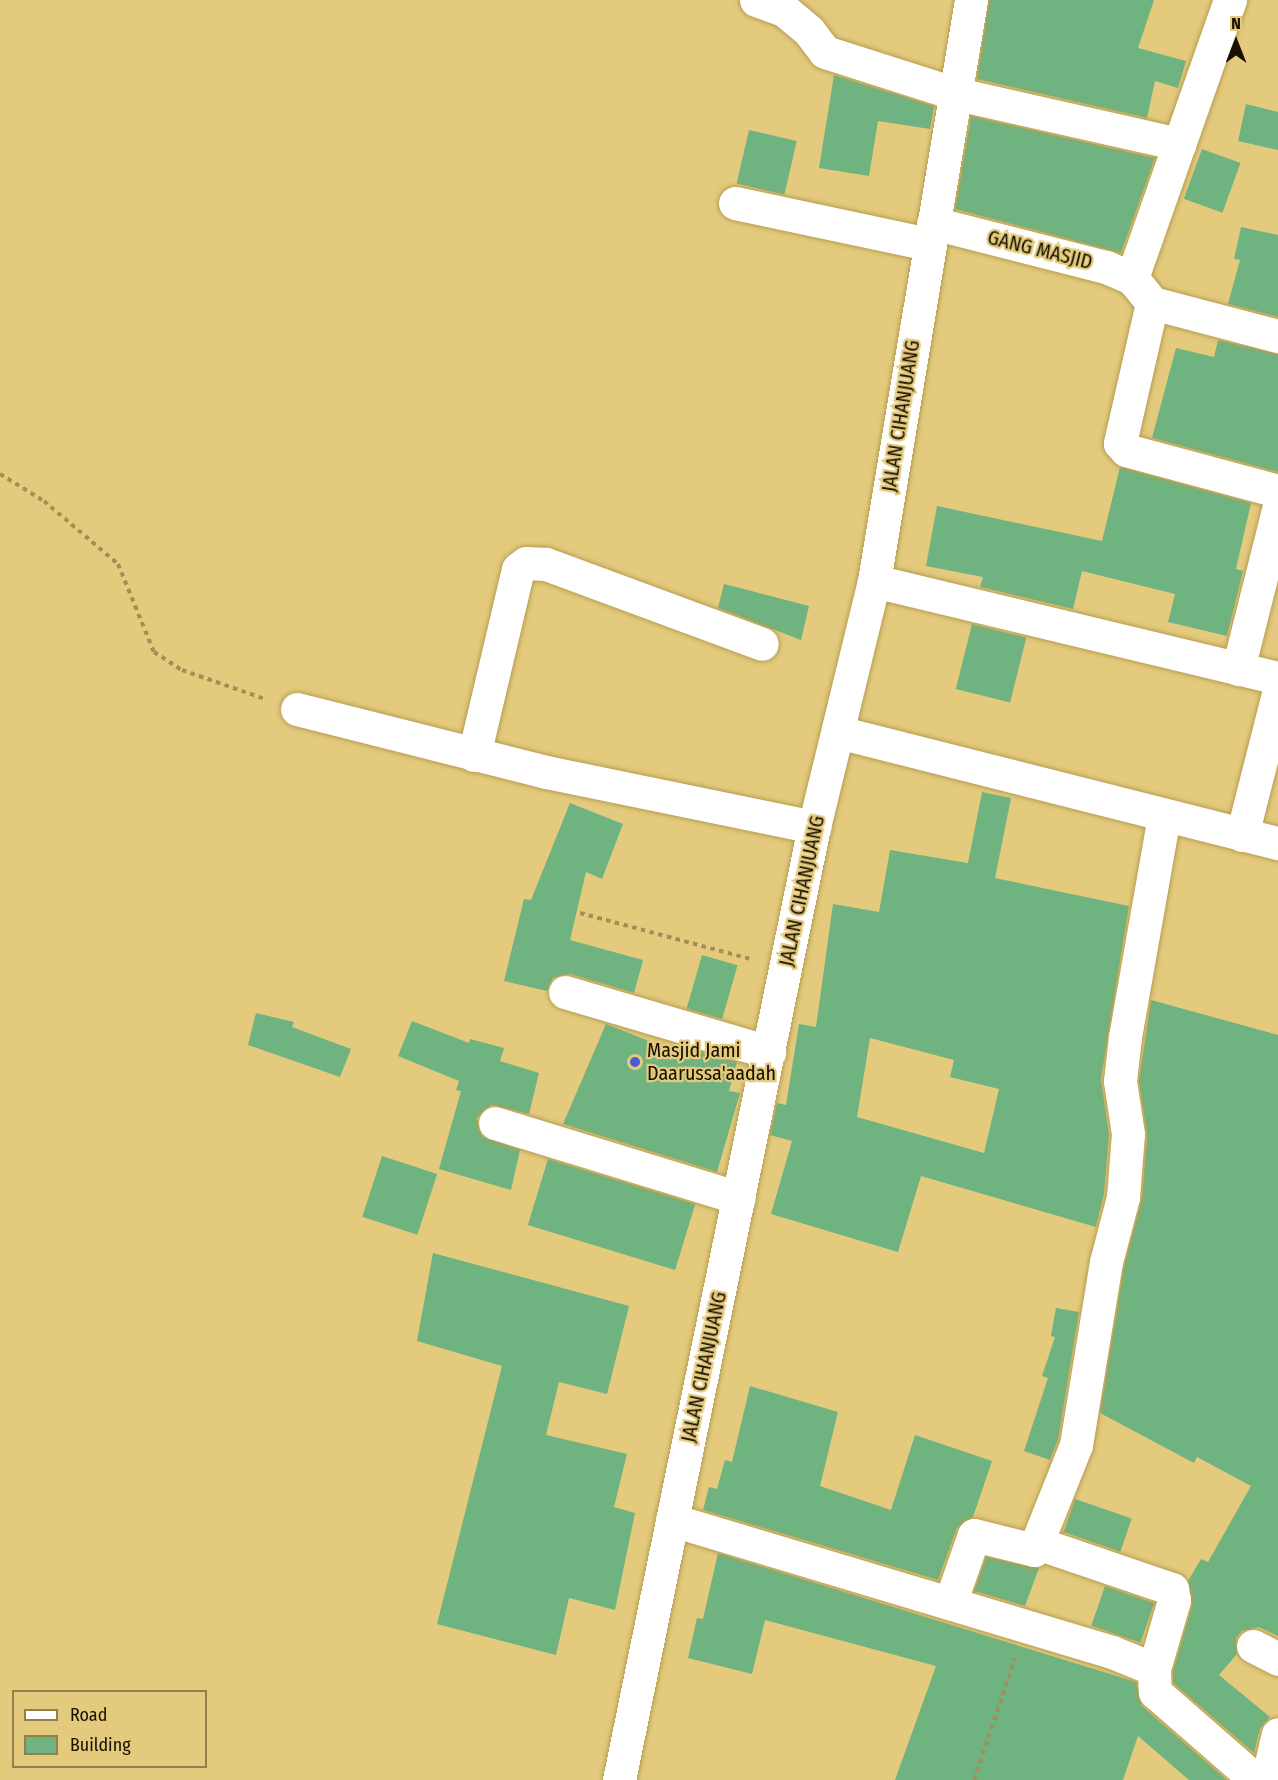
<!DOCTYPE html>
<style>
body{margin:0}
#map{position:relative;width:1278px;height:1780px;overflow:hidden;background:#e4ca7d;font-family:"Fira Sans Condensed",sans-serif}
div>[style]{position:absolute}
.building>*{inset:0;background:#6fb380;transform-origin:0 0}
.path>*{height:4px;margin-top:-2px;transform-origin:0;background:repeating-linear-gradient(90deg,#a38f55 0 4.5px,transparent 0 9px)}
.roads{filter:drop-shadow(0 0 2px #b69d50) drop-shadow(0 0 2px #b69d50)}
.minor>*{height:33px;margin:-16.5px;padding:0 16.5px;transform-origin:16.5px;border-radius:16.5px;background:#fff}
.major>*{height:33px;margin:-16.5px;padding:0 16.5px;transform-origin:16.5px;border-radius:16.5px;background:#fff}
.dots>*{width:16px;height:16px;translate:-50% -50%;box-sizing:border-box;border:3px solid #e4ca7d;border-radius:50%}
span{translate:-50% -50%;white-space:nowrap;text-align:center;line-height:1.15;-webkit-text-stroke:4.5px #e4ca7d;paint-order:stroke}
.street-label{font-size:20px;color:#170f00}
.poi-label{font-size:20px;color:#170f00}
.left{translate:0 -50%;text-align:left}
.legend{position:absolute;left:12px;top:1690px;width:195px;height:78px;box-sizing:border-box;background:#e4ca7d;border:2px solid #927f4b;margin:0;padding:8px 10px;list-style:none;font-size:18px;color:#170f00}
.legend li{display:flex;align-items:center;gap:12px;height:30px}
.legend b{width:30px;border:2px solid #927f4b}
.north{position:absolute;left:1206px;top:12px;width:60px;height:60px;-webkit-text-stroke:4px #e4ca7d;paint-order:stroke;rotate:0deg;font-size:16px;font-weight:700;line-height:24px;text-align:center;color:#170f00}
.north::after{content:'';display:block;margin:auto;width:21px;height:27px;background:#170f00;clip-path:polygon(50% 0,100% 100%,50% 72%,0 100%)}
</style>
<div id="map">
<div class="building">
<i style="clip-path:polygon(989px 0,1154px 0,1138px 48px,1186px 61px,1178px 88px,1155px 81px,1147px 118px,977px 79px)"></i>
<i style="clip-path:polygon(834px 75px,934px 106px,930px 129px,878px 121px,869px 176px,819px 168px)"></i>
<i style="clip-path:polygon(1246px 104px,1278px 112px,1278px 150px,1238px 141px)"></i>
<i style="clip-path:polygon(971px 116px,1155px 158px,1121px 253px,955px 209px)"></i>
<i style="left:749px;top:130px;width:49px;height:55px;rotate:13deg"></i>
<i style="left:1202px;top:149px;width:41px;height:53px;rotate:20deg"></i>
<i style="clip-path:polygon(1241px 227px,1278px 235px,1278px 317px,1228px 304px,1240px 260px,1234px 259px)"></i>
<i style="clip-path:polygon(1218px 340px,1278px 354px,1278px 472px,1152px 438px,1176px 348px,1214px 357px)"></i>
<i style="clip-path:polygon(1120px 467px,1251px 503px,1236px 569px,1243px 571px,1227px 636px,1168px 622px,1175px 594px,1082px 571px,1073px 609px,980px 587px,983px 577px,926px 566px,937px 506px,1102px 541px)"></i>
<i style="clip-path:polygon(724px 584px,809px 606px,801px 640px,718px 608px)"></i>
<i style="left:972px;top:624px;width:56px;height:67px;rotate:14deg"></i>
<i style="clip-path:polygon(evenodd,982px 792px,1011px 798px,995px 878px,1129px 906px,1101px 1079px,1109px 1135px,1104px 1194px,1096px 1227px,921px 1176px,898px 1252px,771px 1214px,792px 1141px,770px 1135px,777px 1103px,786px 1105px,799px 1024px,816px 1027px,833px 904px,879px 912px,890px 850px,968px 863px,982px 792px,870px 1038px,954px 1060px,950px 1077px,999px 1089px,984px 1153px,857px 1117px,870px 1038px)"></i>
<i style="clip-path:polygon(570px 803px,623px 824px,602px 879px,586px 872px,570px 940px,643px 960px,634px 993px,570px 974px,553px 978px,547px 991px,504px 981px,524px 899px,531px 900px)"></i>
<i style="left:702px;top:955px;width:37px;height:56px;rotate:16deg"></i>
<i style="clip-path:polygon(1151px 1000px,1278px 1035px,1278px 1636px,1259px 1627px,1242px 1631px,1236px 1638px,1237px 1654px,1219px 1675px,1270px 1717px,1260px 1729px,1254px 1753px,1173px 1683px,1173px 1671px,1192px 1605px,1188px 1581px,1201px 1559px,1208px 1562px,1251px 1486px,1197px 1457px,1194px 1463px,1100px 1413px,1124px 1266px,1142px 1198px,1147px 1135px,1139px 1081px)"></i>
<i style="clip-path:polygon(256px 1013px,294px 1022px,292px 1027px,351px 1049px,340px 1077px,248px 1045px)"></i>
<i style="clip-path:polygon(412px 1021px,469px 1043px,470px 1039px,504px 1048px,500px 1061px,539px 1073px,529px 1114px,491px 1105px,477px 1118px,482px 1136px,520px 1150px,511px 1190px,439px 1169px,461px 1091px,456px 1090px,459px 1081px,398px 1056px)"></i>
<i style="clip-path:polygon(606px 1024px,677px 1052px,679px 1045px,737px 1062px,729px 1091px,740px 1093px,717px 1172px,563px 1124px)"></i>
<i style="left:382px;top:1156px;width:58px;height:64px;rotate:18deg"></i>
<i style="left:548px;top:1159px;width:154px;height:69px;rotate:17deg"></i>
<i style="clip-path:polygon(433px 1253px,629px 1306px,607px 1394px,559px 1382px,546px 1435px,627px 1454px,614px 1507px,635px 1513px,615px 1610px,569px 1598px,556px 1655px,437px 1624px,502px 1366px,417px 1341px)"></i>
<i style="clip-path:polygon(1056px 1308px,1079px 1312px,1058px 1440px,1050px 1460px,1024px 1451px,1048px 1378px,1042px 1376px,1055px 1337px,1051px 1336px)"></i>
<i style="clip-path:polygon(750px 1386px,838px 1412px,820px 1486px,891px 1510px,915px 1435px,992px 1461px,973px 1517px,957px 1528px,938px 1580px,703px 1510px,709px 1487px,717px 1489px,725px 1460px,732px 1462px)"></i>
<i style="left:1075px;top:1499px;width:60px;height:35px;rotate:19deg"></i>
<i style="clip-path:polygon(718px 1553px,1136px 1682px,1142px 1706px,1227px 1780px,1189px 1780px,1138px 1736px,1123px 1780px,895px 1780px,936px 1666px,765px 1620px,752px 1674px,688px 1658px,697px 1618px,703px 1619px)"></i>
<i style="clip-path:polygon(986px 1557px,1039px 1568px,1025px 1606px,974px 1591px)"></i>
<i style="left:1105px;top:1586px;width:52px;height:42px;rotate:19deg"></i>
</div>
<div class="path">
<i style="left:0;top:474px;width:52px;rotate:31.5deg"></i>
<i style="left:44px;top:501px;width:97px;rotate:40.4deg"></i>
<i style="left:118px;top:564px;width:95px;rotate:67.8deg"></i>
<i style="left:154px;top:652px;width:33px;rotate:33deg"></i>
<i style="left:182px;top:670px;width:88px;rotate:19.3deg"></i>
<i style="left:580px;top:913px;width:177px;rotate:15.1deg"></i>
<i style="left:974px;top:1780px;width:129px;rotate:-71.4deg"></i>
</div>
<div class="roads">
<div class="minor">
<i style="left:756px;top:0;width:30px;rotate:20deg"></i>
<i style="left:784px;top:10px;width:33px;rotate:40deg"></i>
<i style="left:809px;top:31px;width:26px;rotate:53deg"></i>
<i style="left:825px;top:52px;width:139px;rotate:17.7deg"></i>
<i style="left:957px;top:94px;width:228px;rotate:12.7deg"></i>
<i style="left:735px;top:203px;width:197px;rotate:12deg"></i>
<i style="left:933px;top:223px;width:179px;rotate:14.3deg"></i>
<i style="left:1106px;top:267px;width:28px;rotate:23deg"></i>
<i style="left:1132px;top:278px;width:32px;rotate:51deg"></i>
<i style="left:1152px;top:303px;width:130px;rotate:14.7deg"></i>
<i style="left:1132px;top:278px;width:295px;rotate:-70.6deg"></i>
<i style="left:1152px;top:303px;width:144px;rotate:102.9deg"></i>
<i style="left:1120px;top:443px;width:9px;rotate:49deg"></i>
<i style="left:1126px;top:450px;width:157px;rotate:15.1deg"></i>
<i style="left:874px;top:581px;width:415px;rotate:13.5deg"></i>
<i style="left:1238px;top:669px;width:164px;rotate:-75.9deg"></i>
<i style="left:297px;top:709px;width:257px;rotate:14.2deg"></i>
<i style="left:546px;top:772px;width:274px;rotate:11.6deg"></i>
<i style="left:838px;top:732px;width:454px;rotate:14.2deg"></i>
<i style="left:474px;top:755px;width:191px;rotate:-76.7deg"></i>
<i style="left:518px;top:569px;width:10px;rotate:-37deg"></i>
<i style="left:526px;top:563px;width:20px;rotate:3deg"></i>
<i style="left:546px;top:564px;width:230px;rotate:20.3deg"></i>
<i style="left:1242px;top:835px;width:146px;rotate:-75.7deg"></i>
<i style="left:565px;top:992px;width:213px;rotate:16.4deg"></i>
<i style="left:495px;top:1123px;width:255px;rotate:17.1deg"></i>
<i style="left:672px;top:1520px;width:459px;rotate:16.7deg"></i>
<i style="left:1112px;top:1652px;width:45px;rotate:22deg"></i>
<i style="left:1154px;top:1669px;width:72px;rotate:-73.8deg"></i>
<i style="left:1174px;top:1600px;width:11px;rotate:-100deg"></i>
<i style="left:1172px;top:1589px;width:143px;rotate:-161.2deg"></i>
<i style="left:950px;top:1603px;width:72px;rotate:-70.6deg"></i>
<i style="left:974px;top:1535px;width:62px;rotate:14deg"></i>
<i style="left:1034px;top:1550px;width:113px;rotate:-68.2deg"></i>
<i style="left:1076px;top:1445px;width:185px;rotate:-80.7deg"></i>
<i style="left:1106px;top:1262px;width:67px;rotate:-75.3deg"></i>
<i style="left:1123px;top:1197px;width:63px;rotate:-85.5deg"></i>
<i style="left:1128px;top:1134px;width:54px;rotate:-98.6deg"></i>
<i style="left:1120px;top:1081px;width:44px;rotate:-83.5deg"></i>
<i style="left:1125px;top:1037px;width:224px;rotate:-80deg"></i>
<i style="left:1253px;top:1646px;width:28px;rotate:27deg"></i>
<i style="left:1154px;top:1669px;width:23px;rotate:88deg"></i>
<i style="left:1155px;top:1692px;width:134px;rotate:41.1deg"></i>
<i style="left:1267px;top:1780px;width:47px;rotate:-76.6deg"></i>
</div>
<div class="major">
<i style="left:619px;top:1780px;width:973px;rotate:-78.44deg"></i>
<i style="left:814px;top:827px;width:253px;rotate:-76.3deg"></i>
<i style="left:874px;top:581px;width:589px;rotate:-80.52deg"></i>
</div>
</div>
<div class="dots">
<i style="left:635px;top:1062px;background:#495ed2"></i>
</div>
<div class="street-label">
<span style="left:1040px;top:250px;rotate:14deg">GANG MASJID</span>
<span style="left:901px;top:416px;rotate:-81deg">JALAN CIHANJUANG</span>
<span style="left:802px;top:891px;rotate:-78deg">JALAN CIHANJUANG</span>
<span style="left:704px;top:1367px;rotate:-78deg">JALAN CIHANJUANG</span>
</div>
<div class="poi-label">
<span class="left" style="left:647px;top:1062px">Masjid Jami<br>Daarussa'aadah</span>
</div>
<ul class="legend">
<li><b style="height:8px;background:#fff"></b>Road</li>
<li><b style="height:16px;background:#6fb380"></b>Building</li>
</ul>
<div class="north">N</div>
</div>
